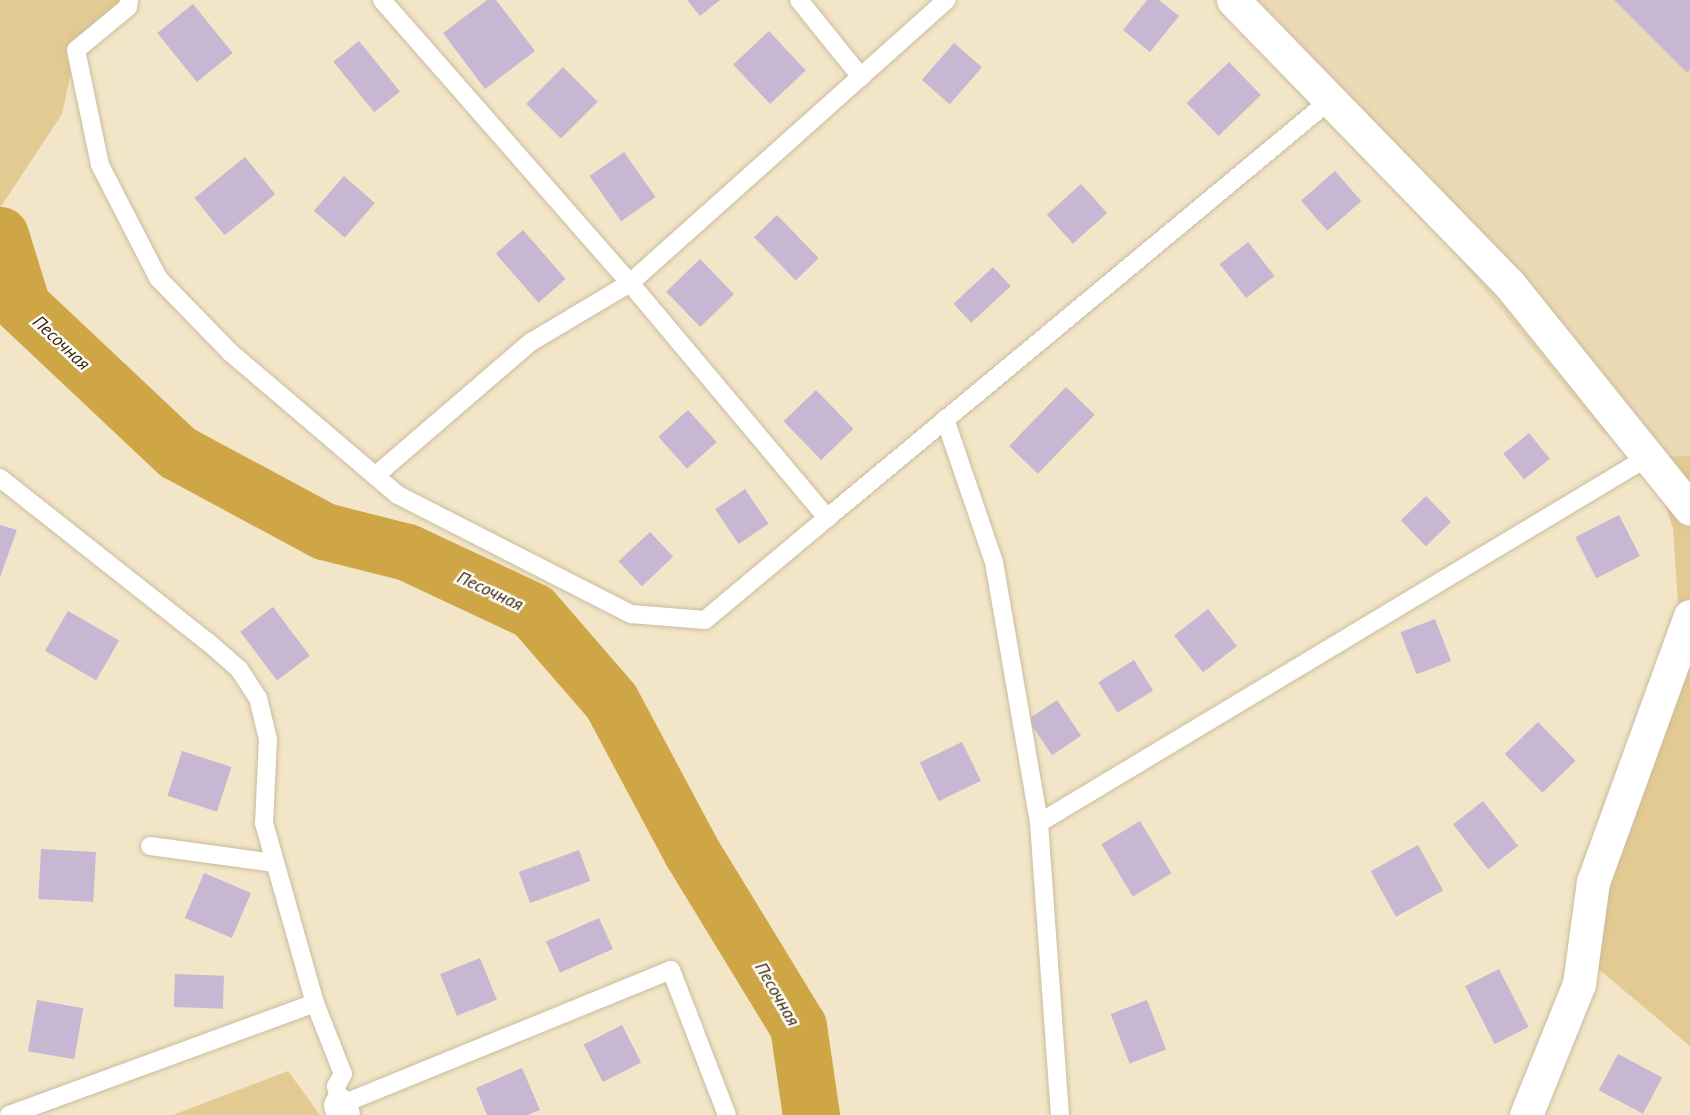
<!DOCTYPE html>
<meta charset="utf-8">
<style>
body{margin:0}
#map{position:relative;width:1690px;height:1115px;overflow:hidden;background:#f3e5c7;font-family:"PT Sans",sans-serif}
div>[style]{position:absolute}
.built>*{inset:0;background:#ebdab6}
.green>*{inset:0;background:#e3ca92}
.river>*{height:57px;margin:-28.5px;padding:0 28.5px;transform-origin:28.5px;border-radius:28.5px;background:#cfa645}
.building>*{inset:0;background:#c7b7d3;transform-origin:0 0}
.roads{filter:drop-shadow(0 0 2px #c9bc9e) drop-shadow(0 0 2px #c9bc9e)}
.service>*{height:18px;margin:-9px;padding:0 9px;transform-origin:9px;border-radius:9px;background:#fff}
.minor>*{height:33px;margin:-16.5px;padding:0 16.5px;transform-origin:16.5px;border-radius:16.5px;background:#fff}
span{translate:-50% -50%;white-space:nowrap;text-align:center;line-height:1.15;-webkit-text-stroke:5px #fff;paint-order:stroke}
.water-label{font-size:18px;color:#362600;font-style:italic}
</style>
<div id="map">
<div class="built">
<i style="clip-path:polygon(1233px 0,1690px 0,1690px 456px,1648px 457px,1602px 433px,1329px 101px)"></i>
</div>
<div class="green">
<i style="clip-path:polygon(0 0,129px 0,76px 50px,62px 114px,0 208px)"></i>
<i style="clip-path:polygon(1690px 456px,1690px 1046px,1595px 966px,1586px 859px,1678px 603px,1673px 528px,1648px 457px)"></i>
<i style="clip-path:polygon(288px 1071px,320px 1115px,173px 1115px)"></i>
</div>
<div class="river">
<i style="left:0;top:235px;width:74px;rotate:72.8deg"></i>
<i style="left:22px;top:306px;width:213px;rotate:43.3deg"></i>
<i style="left:177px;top:452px;width:167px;rotate:28.3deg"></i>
<i style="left:324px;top:531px;width:86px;rotate:14.2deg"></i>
<i style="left:407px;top:552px;width:139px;rotate:25.1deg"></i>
<i style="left:533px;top:611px;width:119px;rotate:49.1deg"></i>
<i style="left:611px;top:701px;width:170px;rotate:61.9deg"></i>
<i style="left:691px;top:851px;width:205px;rotate:58.6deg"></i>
<i style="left:798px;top:1026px;width:90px;rotate:81.7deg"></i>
</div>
<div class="building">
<i style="clip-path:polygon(487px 0,496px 0,535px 51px,485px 89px,443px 33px)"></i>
<i style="clip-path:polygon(687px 0,720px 0,700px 16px)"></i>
<i style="clip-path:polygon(1147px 0,1159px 0,1179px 16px,1150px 52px,1123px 30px)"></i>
<i style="clip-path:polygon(1614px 0,1690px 0,1690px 70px,1687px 73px)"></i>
<i style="left:193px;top:4px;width:63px;height:46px;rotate:51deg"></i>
<i style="left:769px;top:31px;width:54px;height:49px;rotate:47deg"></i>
<i style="left:359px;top:41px;width:65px;height:33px;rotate:51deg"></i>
<i style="left:954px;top:43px;width:37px;height:49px;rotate:41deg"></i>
<i style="left:1229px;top:62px;width:46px;height:59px;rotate:46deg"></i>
<i style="left:563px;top:67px;width:49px;height:52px;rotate:45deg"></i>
<i style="left:624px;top:152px;width:55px;height:42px;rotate:55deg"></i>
<i style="left:245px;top:157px;width:48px;height:65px;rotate:51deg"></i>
<i style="left:1335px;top:171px;width:40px;height:45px;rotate:49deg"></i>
<i style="left:344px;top:176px;width:41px;height:46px;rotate:41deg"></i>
<i style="left:1081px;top:184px;width:39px;height:46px;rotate:48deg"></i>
<i style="left:777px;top:215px;width:60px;height:32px;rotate:46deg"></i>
<i style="left:523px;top:230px;width:65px;height:36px;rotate:49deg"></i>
<i style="left:1248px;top:242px;width:43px;height:36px;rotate:52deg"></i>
<i style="left:700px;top:259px;width:49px;height:47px;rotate:46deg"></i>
<i style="left:993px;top:267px;width:26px;height:54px;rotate:47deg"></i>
<i style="left:1066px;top:387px;width:40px;height:82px;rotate:44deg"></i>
<i style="left:816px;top:390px;width:54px;height:45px;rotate:46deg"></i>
<i style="left:688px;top:410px;width:43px;height:40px;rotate:48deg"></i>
<i style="left:1529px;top:433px;width:33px;height:33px;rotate:51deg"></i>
<i style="left:745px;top:489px;width:42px;height:36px;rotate:56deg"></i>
<i style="left:1426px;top:496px;width:36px;height:35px;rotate:46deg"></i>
<i style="left:1619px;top:515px;width:46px;height:49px;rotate:63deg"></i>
<i style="clip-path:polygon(0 525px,17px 530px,0 577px)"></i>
<i style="left:650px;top:532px;width:34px;height:43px;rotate:47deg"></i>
<i style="left:273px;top:607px;width:61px;height:41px;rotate:53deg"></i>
<i style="left:1208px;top:609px;width:47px;height:43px;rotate:52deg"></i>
<i style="left:68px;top:611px;width:59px;height:46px;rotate:30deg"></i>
<i style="left:1435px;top:619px;width:45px;height:37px;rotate:69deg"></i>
<i style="left:1134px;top:660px;width:36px;height:42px;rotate:58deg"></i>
<i style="left:1057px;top:700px;width:43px;height:35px;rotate:56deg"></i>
<i style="left:1538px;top:722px;width:54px;height:46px;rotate:46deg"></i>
<i style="left:962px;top:742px;width:43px;height:47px;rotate:64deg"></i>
<i style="left:182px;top:751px;width:52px;height:47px;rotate:18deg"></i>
<i style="left:1483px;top:801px;width:57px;height:38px;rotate:52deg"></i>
<i style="left:1140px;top:821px;width:61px;height:45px;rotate:59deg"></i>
<i style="left:1418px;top:845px;width:52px;height:54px;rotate:61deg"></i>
<i style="left:41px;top:849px;width:55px;height:50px;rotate:3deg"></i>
<i style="left:579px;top:850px;width:33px;height:64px;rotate:70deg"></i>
<i style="left:204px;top:873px;width:51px;height:49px;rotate:23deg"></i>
<i style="left:599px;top:918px;width:34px;height:58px;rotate:66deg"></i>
<i style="left:480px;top:958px;width:45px;height:43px;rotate:68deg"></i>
<i style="left:1499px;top:969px;width:65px;height:38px;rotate:63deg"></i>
<i style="left:175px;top:974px;width:49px;height:33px;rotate:2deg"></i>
<i style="left:37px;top:1000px;width:47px;height:52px;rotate:10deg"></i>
<i style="left:1147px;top:1000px;width:53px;height:39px;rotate:69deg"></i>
<i style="left:622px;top:1025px;width:42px;height:43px;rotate:63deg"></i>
<i style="left:1618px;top:1054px;width:50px;height:41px;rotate:28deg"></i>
<i style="clip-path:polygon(522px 1068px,540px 1110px,527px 1115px,487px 1115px,476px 1088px)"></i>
</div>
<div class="roads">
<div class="service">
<i style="left:129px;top:0;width:7px;rotate:98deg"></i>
<i style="left:128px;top:7px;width:67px;rotate:140.4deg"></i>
<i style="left:76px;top:50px;width:117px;rotate:78.2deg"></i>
<i style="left:100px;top:165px;width:127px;rotate:62.8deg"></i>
<i style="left:158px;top:278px;width:105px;rotate:45.8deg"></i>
<i style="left:231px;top:353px;width:219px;rotate:40.4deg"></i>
<i style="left:398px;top:495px;width:262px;rotate:27.1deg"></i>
<i style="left:631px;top:614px;width:74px;rotate:4.6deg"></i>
<i style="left:705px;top:620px;width:159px;rotate:-39.9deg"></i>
<i style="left:382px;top:0;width:376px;rotate:48.8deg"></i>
<i style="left:630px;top:283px;width:307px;rotate:50deg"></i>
<i style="left:827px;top:518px;width:653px;rotate:-39.72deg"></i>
<i style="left:799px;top:0;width:99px;rotate:51.2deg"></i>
<i style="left:945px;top:419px;width:151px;rotate:71.1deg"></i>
<i style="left:994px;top:562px;width:265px;rotate:80.2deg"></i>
<i style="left:1039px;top:823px;width:711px;rotate:-31.01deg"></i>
<i style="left:375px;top:476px;width:206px;rotate:-40.7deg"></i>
<i style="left:531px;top:342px;width:115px;rotate:-30.8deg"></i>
<i style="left:630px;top:283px;width:425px;rotate:-41.8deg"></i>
<i style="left:0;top:478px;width:265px;rotate:38.3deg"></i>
<i style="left:208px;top:642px;width:41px;rotate:41.1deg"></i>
<i style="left:239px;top:669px;width:35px;rotate:57deg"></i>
<i style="left:258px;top:698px;width:42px;rotate:76.3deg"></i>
<i style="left:268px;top:739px;width:84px;rotate:92.7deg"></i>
<i style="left:264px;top:823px;width:187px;rotate:74.2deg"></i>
<i style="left:315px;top:1003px;width:76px;rotate:68.5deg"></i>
<i style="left:343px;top:1074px;width:14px;rotate:120deg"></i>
<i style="left:336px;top:1086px;width:19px;rotate:78deg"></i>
<i style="left:340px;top:1105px;width:357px;rotate:-22.2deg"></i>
<i style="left:671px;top:970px;width:155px;rotate:68.9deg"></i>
<i style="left:1039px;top:823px;width:293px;rotate:85.9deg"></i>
<i style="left:150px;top:846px;width:125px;rotate:7.8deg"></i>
<i style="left:9px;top:1115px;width:326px;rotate:-20.1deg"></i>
</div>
<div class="minor">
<i style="left:1233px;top:0;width:397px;rotate:45.8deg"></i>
<i style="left:1510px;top:285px;width:287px;rotate:51.2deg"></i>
<i style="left:340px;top:1105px;width:10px;rotate:73deg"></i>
<i style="left:1526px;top:1115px;width:141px;rotate:-68deg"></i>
<i style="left:1579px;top:984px;width:103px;rotate:-82.2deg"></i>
<i style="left:1593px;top:882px;width:283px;rotate:-70deg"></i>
</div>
</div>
<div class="water-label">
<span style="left:61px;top:343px;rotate:43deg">Песочная</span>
<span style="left:490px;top:591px;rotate:25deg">Песочная</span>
<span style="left:777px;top:994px;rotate:60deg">Песочная</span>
</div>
</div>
